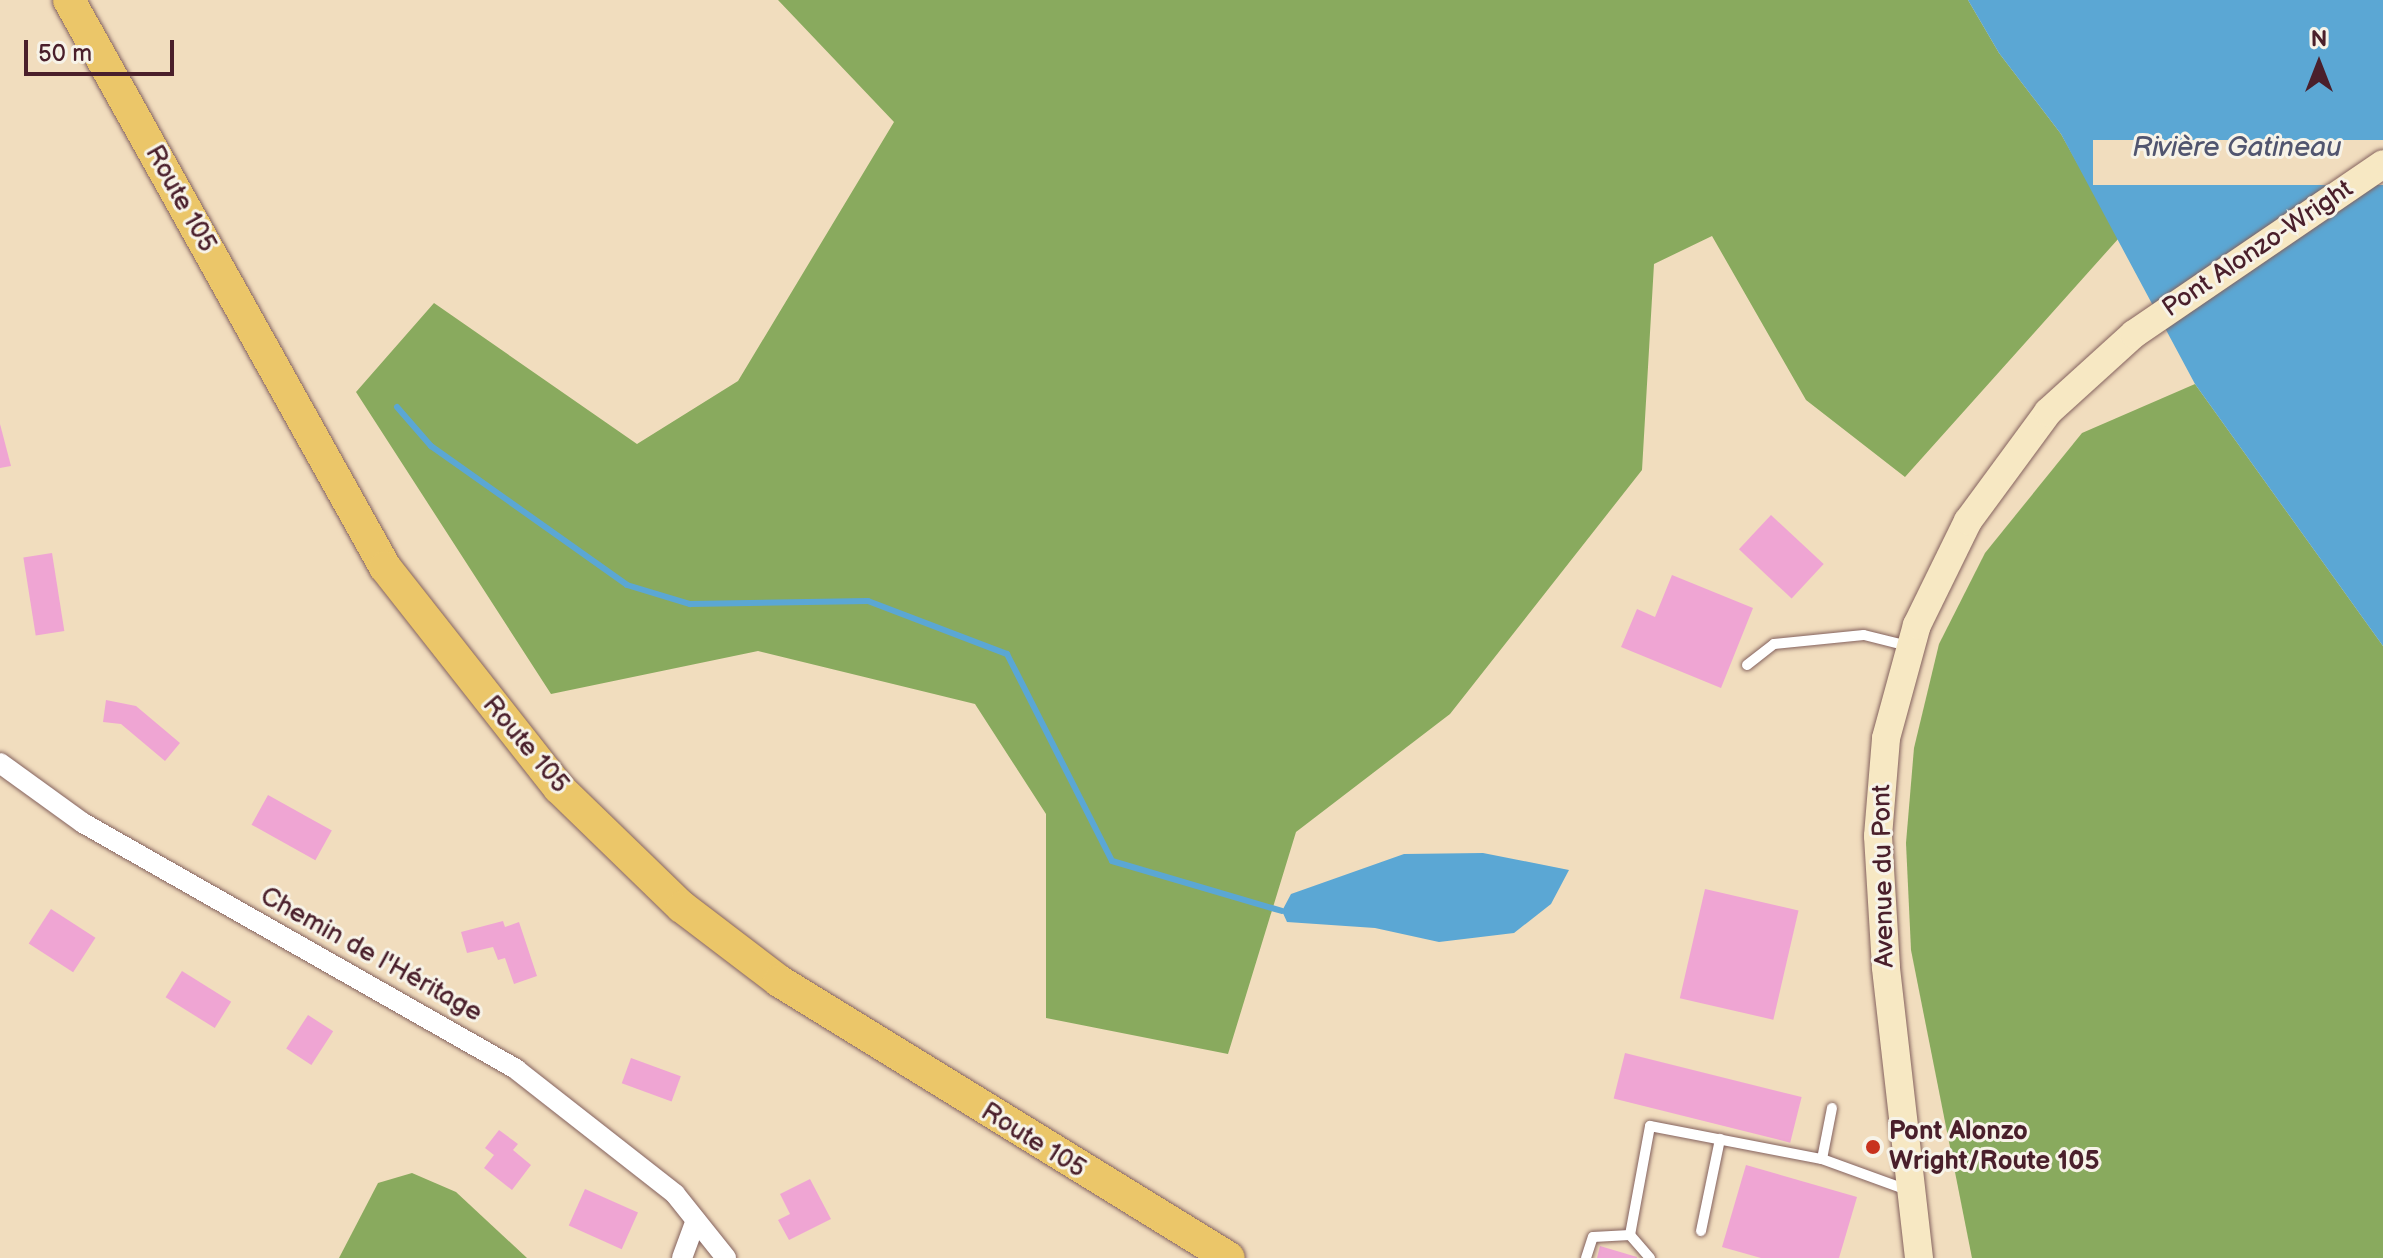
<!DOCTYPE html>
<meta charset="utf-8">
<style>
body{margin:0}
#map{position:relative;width:2383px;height:1258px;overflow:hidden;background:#f1ddbe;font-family:"Balsamiq Sans",sans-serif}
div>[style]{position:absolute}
.forest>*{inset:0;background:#89aa5e}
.water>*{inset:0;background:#5ba7d4}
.pier>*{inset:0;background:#f1ddbe;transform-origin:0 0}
.stream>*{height:6px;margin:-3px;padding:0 3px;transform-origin:3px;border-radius:3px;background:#5ba7d4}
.building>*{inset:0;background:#efa5d3;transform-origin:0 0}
.roads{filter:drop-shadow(0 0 2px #84625e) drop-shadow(0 0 2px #84625e)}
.lane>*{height:10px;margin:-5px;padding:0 5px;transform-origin:5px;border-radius:5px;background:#fff}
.street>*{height:20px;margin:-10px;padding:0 10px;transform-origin:10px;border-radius:10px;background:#fff}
.secondary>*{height:28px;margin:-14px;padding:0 14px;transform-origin:14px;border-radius:14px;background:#f7e8c3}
.primary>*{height:32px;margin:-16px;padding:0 16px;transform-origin:16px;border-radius:16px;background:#ebc669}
.dots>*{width:22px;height:22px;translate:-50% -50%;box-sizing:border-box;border:4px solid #f7f3e8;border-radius:50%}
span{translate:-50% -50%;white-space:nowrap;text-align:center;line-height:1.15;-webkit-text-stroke:6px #f7f3e8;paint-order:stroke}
.street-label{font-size:26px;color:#4a1f2b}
.poi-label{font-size:26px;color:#4a1f2b;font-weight:700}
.left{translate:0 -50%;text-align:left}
.water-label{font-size:28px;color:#51556f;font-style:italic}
.north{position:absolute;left:2279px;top:24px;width:80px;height:80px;-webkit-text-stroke:6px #f7f3e8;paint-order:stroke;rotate:0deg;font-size:22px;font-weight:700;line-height:32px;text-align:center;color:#4a1f2b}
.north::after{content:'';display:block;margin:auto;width:28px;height:36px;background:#4a1f2b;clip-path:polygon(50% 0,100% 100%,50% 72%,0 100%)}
.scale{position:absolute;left:24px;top:40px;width:150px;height:36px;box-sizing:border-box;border:4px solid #4a1f2b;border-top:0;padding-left:10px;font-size:24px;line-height:28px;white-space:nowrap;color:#4a1f2b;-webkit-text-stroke:6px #f7f3e8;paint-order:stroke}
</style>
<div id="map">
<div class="forest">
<i style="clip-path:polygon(778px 0,1968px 0,1999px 53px,2061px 134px,2119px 238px,1905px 477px,1806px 400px,1712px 236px,1654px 264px,1642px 470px,1450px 714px,1296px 832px,1228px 1054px,1046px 1018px,1046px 814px,975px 704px,758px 651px,551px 694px,356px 392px,434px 303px,637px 444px,738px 381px,894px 122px)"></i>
<i style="clip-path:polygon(2195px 384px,2383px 646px,2383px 1258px,1972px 1258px,1911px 950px,1906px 843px,1914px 748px,1939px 644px,1985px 553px,2082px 433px)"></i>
<i style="clip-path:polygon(412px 1173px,456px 1192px,527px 1258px,339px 1258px,378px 1183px)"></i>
</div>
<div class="water">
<i style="clip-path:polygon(1968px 0,2383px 0,2383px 646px,2195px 384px,2061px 134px,1999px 53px)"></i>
<i style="clip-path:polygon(1483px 853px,1569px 870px,1551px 904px,1514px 933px,1439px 942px,1375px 928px,1287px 922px,1282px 911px,1291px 894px,1404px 854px)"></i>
</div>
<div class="pier">
<i style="left:2383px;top:140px;width:45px;height:290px;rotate:90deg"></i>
</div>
<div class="stream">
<i style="left:397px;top:407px;width:52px;rotate:48.9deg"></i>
<i style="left:431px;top:446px;width:240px;rotate:35.3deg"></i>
<i style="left:627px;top:585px;width:66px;rotate:16.8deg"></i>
<i style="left:690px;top:604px;width:178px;rotate:-1deg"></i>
<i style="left:868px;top:601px;width:149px;rotate:20.9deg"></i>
<i style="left:1007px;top:654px;width:232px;rotate:63.1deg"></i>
<i style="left:1112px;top:861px;width:177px;rotate:16.4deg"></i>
</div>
<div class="building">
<i style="clip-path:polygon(0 424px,11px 466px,0 468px)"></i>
<i style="left:1771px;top:515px;width:72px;height:47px;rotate:43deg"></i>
<i style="left:52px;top:553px;width:79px;height:29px;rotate:81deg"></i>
<i style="clip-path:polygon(1672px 575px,1753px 608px,1721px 688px,1621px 647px,1637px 609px,1655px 617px)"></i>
<i style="clip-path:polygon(106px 700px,136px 706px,180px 743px,165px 761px,121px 724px,103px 722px)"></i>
<i style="left:268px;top:795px;width:73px;height:34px;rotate:29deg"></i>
<i style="left:1705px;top:889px;width:96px;height:112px;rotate:13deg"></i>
<i style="left:51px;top:909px;width:53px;height:41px;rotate:33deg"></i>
<i style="clip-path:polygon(503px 921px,505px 927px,519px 922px,537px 976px,514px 984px,505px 958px,498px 960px,493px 947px,467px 953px,461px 932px)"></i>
<i style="left:182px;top:971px;width:58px;height:31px;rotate:32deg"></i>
<i style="left:308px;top:1015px;width:30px;height:40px;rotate:33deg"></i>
<i style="left:1625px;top:1053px;width:182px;height:47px;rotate:14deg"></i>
<i style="left:631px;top:1058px;width:53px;height:27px;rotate:20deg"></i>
<i style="clip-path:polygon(499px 1130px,518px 1144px,513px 1150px,531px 1165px,512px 1190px,484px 1168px,494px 1155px,485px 1148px)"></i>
<i style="clip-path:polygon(1746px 1165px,1857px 1197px,1839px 1258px,1761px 1258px,1722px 1247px)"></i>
<i style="clip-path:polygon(810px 1179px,831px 1219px,789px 1240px,778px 1220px,790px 1214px,780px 1194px)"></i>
<i style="left:585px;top:1189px;width:58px;height:40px;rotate:24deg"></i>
<i style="clip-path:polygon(1600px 1246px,1637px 1257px,1637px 1258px,1597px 1258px)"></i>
</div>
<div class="roads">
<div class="lane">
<i style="left:1747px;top:665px;width:34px;rotate:-38deg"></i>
<i style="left:1774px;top:644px;width:90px;rotate:-5.7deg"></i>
<i style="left:1864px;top:635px;width:45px;rotate:14deg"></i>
<i style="left:1822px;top:1159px;width:52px;rotate:-78.9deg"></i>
<i style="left:1701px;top:1231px;width:94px;rotate:-78.3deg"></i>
<i style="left:1586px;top:1258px;width:22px;rotate:-72deg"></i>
<i style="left:1593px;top:1237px;width:37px;rotate:-3deg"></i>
<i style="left:1650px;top:1258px;width:30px;rotate:-131deg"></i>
<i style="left:1630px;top:1235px;width:111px;rotate:-79.6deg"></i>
<i style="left:1650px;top:1126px;width:175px;rotate:10.9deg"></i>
<i style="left:1822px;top:1159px;width:90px;rotate:20deg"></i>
</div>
<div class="street">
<i style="left:0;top:763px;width:102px;rotate:35.9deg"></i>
<i style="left:83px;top:823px;width:499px;rotate:29.6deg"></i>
<i style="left:517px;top:1070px;width:201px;rotate:38.1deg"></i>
<i style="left:675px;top:1194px;width:82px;rotate:51.4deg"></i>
<i style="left:682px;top:1258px;width:40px;rotate:-69.8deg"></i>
</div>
<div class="secondary">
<i style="left:1919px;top:1258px;width:293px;rotate:-96.5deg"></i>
<i style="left:1886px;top:967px;width:131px;rotate:-93.5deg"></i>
<i style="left:1878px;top:836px;width:98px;rotate:-85.3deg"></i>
<i style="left:1886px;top:738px;width:117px;rotate:-74.7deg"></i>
<i style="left:1917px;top:625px;width:116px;rotate:-63.9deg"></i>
<i style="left:1968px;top:521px;width:135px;rotate:-53.7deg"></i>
<i style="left:2048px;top:412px;width:116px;rotate:-42.2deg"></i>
<i style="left:2134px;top:334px;width:301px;rotate:-34.3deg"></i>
</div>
<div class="primary">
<i style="left:69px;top:0;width:649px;rotate:60.87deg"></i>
<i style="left:385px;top:567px;width:281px;rotate:51.8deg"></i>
<i style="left:559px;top:788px;width:171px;rotate:44.1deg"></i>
<i style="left:682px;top:907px;width:122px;rotate:37.3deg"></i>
<i style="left:779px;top:981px;width:528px;rotate:31.61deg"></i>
</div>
</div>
<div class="dots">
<i style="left:1873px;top:1147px;background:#c8321e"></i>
</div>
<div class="street-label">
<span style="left:180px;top:199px;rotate:61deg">Route 105</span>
<span style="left:2258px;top:249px;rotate:-34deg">Pont Alonzo-Wright</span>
<span style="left:525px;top:745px;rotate:50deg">Route 105</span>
<span style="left:1884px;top:876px;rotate:-91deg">Avenue du Pont</span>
<span style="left:371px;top:955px;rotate:29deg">Chemin de l'Héritage</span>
<span style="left:1033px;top:1141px;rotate:32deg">Route 105</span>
</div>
<div class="poi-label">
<span class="left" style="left:1889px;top:1147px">Pont Alonzo<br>Wright/Route 105</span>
</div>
<div class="water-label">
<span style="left:2237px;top:148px">Rivière Gatineau</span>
</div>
<div class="north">N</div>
<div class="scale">50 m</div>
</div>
